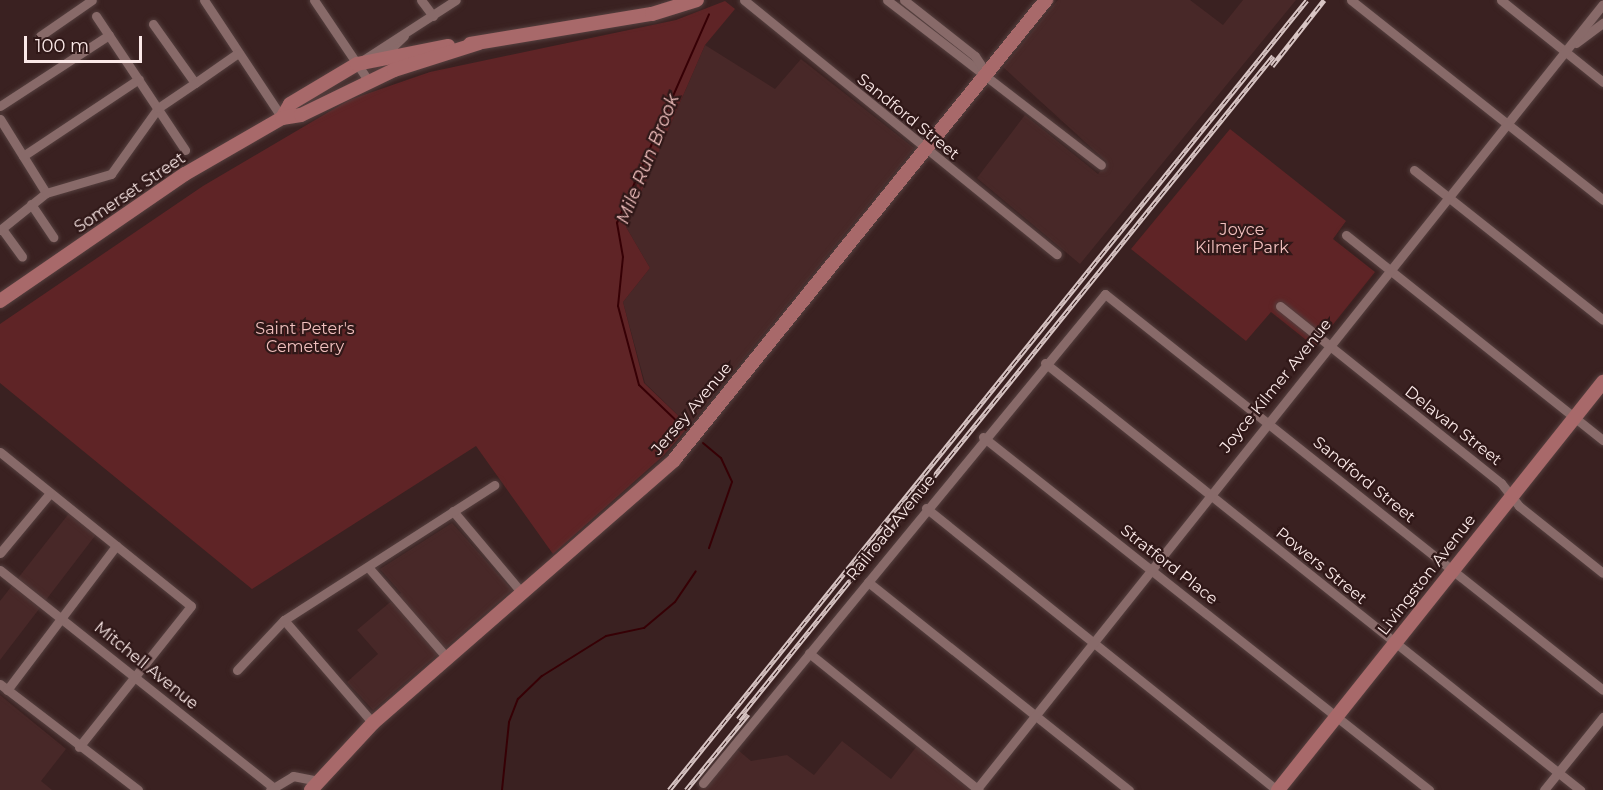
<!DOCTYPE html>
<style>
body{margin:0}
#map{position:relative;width:1603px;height:790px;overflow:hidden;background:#3a2121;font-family:Montserrat,sans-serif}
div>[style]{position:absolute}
.built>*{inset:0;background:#482828}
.green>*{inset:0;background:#5f2426}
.stream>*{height:2px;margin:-1px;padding:0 1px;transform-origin:1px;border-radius:1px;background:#360005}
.roads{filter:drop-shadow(0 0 2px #55403f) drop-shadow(0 0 2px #55403f)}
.street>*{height:9px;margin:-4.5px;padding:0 4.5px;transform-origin:4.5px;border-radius:4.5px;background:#886a69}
.secondary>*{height:14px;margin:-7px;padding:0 7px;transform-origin:7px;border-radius:7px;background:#a8696a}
.rail>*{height:4.5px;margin-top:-2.25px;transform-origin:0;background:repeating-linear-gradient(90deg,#301818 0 7px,#d8c5c4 0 14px);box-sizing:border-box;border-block:2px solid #d8c5c4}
span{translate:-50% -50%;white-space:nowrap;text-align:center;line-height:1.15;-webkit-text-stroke:4.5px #301818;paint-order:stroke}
.street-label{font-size:16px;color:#fbe9e8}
.park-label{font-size:16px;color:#f1c0be}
.water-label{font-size:18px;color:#f1c0be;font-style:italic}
.scale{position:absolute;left:24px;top:36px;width:118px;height:27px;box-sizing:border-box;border:3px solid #fbe9e8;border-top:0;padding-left:8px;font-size:18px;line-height:21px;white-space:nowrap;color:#fbe9e8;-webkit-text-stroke:4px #301818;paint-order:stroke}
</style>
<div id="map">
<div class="built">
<i style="clip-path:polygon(1058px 0,1190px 0,1223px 25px,1243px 0,1296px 0,1080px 264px,977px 178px,1025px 115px,1098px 174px,1107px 162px,1003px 67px)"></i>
<i style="clip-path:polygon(705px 45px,775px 89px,801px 59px,914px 148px,689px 426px,645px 383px,623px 302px,650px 268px,626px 227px)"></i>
<i style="clip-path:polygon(74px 507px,101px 528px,0 660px,0 601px)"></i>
<i style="clip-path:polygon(452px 523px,512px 590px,373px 710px,347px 682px,378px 654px,357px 630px,401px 593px,380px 569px)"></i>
<i style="clip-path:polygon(0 695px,66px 749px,41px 781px,52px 790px,0 790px)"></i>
<i style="clip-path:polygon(842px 741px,891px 779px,920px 742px,975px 790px,698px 790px,732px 745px,751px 761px,787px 755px,814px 775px)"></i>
</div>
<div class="green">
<i style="clip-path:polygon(725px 1px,735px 9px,705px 45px,626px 227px,650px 268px,623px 302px,644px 383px,689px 426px,664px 455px,553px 554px,476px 446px,252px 589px,0 383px,0 324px,203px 186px,349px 100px,430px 72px,676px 20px)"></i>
<i style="clip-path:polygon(1230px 129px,1346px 221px,1333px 239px,1375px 272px,1315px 347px,1271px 312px,1246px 341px,1131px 249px)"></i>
</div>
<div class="stream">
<i style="left:686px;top:430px;width:65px;rotate:-136.2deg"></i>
<i style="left:639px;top:385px;width:82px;rotate:-104.9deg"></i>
<i style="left:618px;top:306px;width:49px;rotate:-84.2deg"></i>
<i style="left:623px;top:257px;width:35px;rotate:-100deg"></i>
<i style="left:617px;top:223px;width:228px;rotate:-66.2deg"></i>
<i style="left:703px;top:443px;width:23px;rotate:40deg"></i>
<i style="left:721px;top:458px;width:26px;rotate:65deg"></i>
<i style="left:732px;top:482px;width:70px;rotate:109.2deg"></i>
<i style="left:502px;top:790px;width:68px;rotate:-84.1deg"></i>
<i style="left:509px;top:722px;width:25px;rotate:-69deg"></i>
<i style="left:518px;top:699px;width:33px;rotate:-44deg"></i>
<i style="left:542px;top:676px;width:75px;rotate:-32deg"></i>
<i style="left:606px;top:636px;width:39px;rotate:-12deg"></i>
<i style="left:644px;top:628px;width:40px;rotate:-40deg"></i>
<i style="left:675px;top:602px;width:37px;rotate:-56deg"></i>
</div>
<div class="roads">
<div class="street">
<i style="left:204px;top:0;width:141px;rotate:56.5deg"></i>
<i style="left:314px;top:0;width:97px;rotate:56deg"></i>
<i style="left:421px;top:0;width:20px;rotate:53deg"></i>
<i style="left:744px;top:0;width:403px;rotate:39.1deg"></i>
<i style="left:887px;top:0;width:270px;rotate:37.6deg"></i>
<i style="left:904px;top:0;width:90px;rotate:38.3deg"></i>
<i style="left:975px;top:56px;width:18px;rotate:56deg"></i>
<i style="left:1351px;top:0;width:322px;rotate:38.4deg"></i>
<i style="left:1501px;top:0;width:131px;rotate:38.8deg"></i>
<i style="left:96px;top:16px;width:161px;rotate:56.4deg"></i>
<i style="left:153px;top:24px;width:72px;rotate:54.6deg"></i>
<i style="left:195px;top:83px;width:52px;rotate:-34.9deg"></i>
<i style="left:40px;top:36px;width:63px;rotate:-34.7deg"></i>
<i style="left:1576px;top:43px;width:34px;rotate:-37deg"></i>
<i style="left:381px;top:58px;width:32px;rotate:-44deg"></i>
<i style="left:360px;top:62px;width:114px;rotate:-32.9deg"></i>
<i style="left:0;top:106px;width:130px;rotate:-33.1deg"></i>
<i style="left:0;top:119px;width:87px;rotate:58.1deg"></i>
<i style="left:23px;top:156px;width:139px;rotate:-33.6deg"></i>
<i style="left:1414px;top:170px;width:241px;rotate:38.4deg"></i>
<i style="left:31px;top:204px;width:40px;rotate:56deg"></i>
<i style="left:2px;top:229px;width:34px;rotate:54deg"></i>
<i style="left:0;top:230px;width:59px;rotate:-38.8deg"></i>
<i style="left:46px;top:193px;width:68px;rotate:-16.3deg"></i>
<i style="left:111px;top:174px;width:81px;rotate:-54.5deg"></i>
<i style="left:158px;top:108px;width:45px;rotate:-34deg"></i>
<i style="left:1346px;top:235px;width:329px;rotate:38.6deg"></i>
<i style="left:1280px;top:306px;width:283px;rotate:38.7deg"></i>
<i style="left:1501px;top:483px;width:29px;rotate:52deg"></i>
<i style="left:1519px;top:506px;width:107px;rotate:38.6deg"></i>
<i style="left:1045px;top:363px;width:685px;rotate:38.59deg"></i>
<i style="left:983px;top:437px;width:569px;rotate:38.36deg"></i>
<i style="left:0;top:452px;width:245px;rotate:38.9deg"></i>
<i style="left:191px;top:606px;width:180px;rotate:128.5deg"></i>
<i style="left:926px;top:508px;width:450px;rotate:38.8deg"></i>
<i style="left:453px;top:511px;width:107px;rotate:49.9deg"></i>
<i style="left:0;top:553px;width:78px;rotate:-50.2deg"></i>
<i style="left:368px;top:567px;width:121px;rotate:49deg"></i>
<i style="left:0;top:570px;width:349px;rotate:38.5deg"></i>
<i style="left:868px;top:582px;width:334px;rotate:38.6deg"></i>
<i style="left:284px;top:620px;width:136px;rotate:49.2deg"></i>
<i style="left:809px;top:653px;width:218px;rotate:38.9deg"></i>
<i style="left:237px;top:670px;width:69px;rotate:-46.8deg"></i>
<i style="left:284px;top:620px;width:250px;rotate:-32.7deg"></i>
<i style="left:0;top:684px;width:174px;rotate:37.5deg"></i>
<i style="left:7px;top:690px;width:181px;rotate:-52.9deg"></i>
<i style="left:703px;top:783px;width:633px;rotate:-50.58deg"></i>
<i style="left:1105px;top:294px;width:636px;rotate:38.49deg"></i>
<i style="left:270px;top:790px;width:27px;rotate:-31deg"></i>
<i style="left:293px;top:776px;width:26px;rotate:11deg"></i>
<i style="left:976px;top:790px;width:1005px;rotate:-51.42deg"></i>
<i style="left:1544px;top:790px;width:94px;rotate:-51.1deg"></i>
</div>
<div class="secondary">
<i style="left:470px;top:44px;width:184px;rotate:-9.4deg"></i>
<i style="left:652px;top:14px;width:47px;rotate:-17.3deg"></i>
<i style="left:282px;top:118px;width:16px;rotate:-60deg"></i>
<i style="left:290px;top:104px;width:78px;rotate:-30.8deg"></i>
<i style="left:357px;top:64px;width:93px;rotate:-11.2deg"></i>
<i style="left:0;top:301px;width:224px;rotate:-34.5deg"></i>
<i style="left:185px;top:174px;width:112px;rotate:-30deg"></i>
<i style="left:282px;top:118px;width:19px;rotate:-9deg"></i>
<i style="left:301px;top:115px;width:103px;rotate:-25.8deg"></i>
<i style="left:394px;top:70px;width:89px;rotate:-17.6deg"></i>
<i style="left:311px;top:790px;width:91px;rotate:-47.2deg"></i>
<i style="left:373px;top:723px;width:400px;rotate:-41.1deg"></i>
<i style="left:674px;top:460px;width:592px;rotate:-51.04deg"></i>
<i style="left:1278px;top:790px;width:522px;rotate:-51.46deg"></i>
</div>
</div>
<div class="rail">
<i style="left:1272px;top:66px;width:84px;rotate:-51.8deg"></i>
<i style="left:738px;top:719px;width:852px;rotate:-51.1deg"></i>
<i style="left:669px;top:790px;width:1015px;rotate:-51.08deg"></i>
<i style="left:686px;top:790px;width:98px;rotate:-50.8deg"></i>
</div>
<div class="street-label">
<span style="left:908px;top:117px;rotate:39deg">Sandford Street</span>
<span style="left:130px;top:193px;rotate:-34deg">Somerset Street</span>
<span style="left:1276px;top:386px;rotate:-51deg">Joyce Kilmer Avenue</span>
<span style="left:692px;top:409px;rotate:-50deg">Jersey Avenue</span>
<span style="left:1453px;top:426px;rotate:38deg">Delavan Street</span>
<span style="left:1364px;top:480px;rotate:39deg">Sandford Street</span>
<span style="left:891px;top:528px;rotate:-51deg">Railroad Avenue</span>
<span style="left:1169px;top:565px;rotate:38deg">Stratford Place</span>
<span style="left:1321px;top:566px;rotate:39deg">Powers Street</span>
<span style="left:1427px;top:575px;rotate:-52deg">Livingston Avenue</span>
<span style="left:146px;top:666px;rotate:39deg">Mitchell Avenue</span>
</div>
<div class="park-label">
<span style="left:1242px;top:239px">Joyce<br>Kilmer Park</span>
<span style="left:305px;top:338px">Saint Peter's<br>Cemetery</span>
</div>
<div class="water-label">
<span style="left:648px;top:159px;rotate:-68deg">Mile Run Brook</span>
</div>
<div class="scale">100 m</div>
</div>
